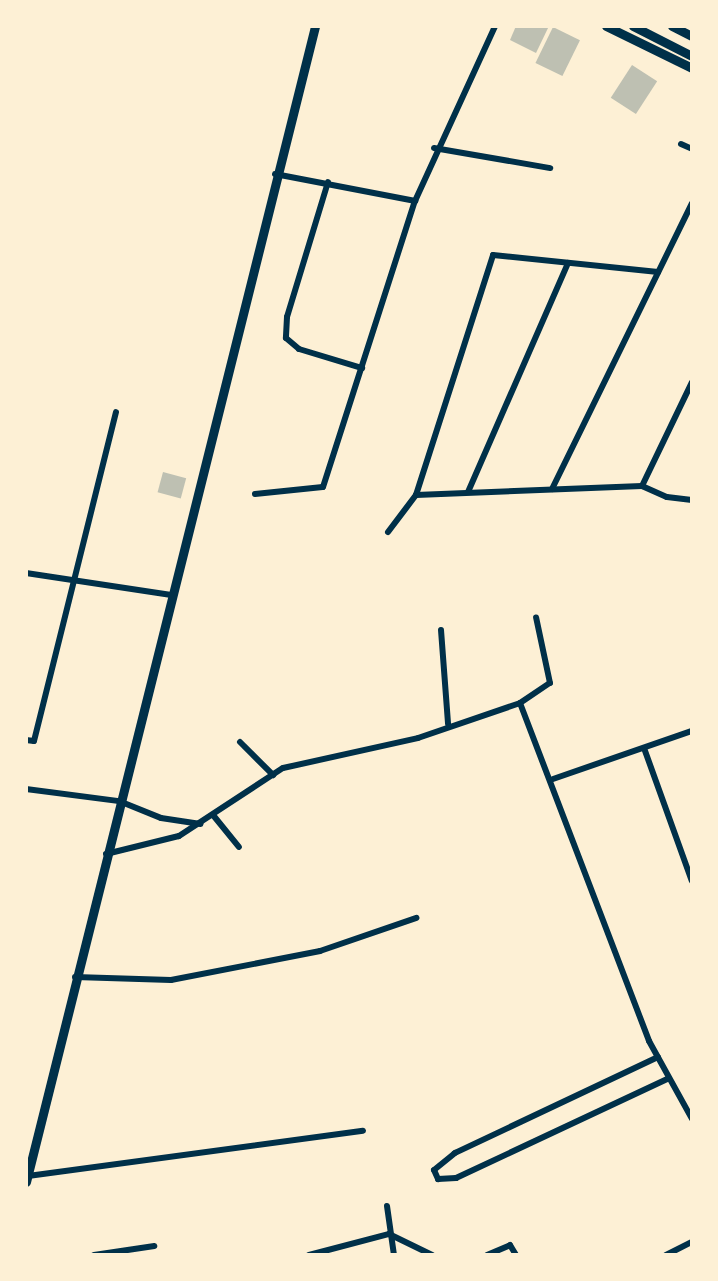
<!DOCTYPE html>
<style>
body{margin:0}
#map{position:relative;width:718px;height:1281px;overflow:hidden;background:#fdf0d5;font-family:Lato,sans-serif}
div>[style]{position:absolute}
.building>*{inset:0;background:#bec0b2;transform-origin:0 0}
.minor>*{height:6px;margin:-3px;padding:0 3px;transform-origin:3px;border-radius:3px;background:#003049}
.primary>*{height:9px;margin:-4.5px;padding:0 4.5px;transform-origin:4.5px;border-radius:4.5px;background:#003049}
.trunk>*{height:9px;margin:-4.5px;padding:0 4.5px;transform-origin:4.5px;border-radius:4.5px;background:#003049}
span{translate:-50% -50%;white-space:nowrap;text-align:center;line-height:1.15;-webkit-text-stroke:7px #fdf0d5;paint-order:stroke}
.frame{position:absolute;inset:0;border:28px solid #fdf0d5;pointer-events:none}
</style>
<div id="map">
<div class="building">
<i style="clip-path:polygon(516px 26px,549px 26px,536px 53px,510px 40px)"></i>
<i style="left:553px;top:27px;width:30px;height:40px;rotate:26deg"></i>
<i style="left:632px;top:65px;width:30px;height:39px;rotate:33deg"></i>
<i style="left:163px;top:472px;width:24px;height:21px;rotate:15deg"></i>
</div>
<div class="minor">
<i style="left:681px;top:144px;width:12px;rotate:24deg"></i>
<i style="left:434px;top:148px;width:118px;rotate:9.8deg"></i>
<i style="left:275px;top:174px;width:143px;rotate:10.9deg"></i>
<i style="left:328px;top:182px;width:141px;rotate:106.9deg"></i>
<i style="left:287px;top:317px;width:21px;rotate:93deg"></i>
<i style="left:286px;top:338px;width:17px;rotate:40deg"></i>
<i style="left:299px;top:349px;width:66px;rotate:16.8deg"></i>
<i style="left:642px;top:486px;width:115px;rotate:-64.3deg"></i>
<i style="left:552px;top:489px;width:318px;rotate:-63.9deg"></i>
<i style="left:468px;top:492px;width:250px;rotate:-66.4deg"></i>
<i style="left:255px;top:494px;width:68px;rotate:-5.9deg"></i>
<i style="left:323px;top:487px;width:300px;rotate:-72.2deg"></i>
<i style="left:415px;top:201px;width:192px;rotate:-65.4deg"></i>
<i style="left:416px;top:495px;width:226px;rotate:-2.3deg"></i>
<i style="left:642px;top:486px;width:27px;rotate:24deg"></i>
<i style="left:667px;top:497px;width:25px;rotate:7deg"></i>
<i style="left:388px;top:532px;width:46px;rotate:-52.9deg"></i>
<i style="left:416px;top:495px;width:252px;rotate:-72.2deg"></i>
<i style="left:493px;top:255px;width:166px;rotate:5.9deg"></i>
<i style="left:26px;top:573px;width:147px;rotate:8.6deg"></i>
<i style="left:441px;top:630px;width:94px;rotate:85.7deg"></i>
<i style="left:520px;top:703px;width:36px;rotate:-34deg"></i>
<i style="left:550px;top:683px;width:67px;rotate:-102deg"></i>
<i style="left:26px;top:740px;width:8px;rotate:7deg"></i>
<i style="left:34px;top:741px;width:339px;rotate:-76deg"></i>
<i style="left:240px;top:742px;width:47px;rotate:45deg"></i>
<i style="left:644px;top:748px;width:141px;rotate:70.2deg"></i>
<i style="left:553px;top:779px;width:147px;rotate:-19.1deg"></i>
<i style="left:26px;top:789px;width:94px;rotate:7.4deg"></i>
<i style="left:119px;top:801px;width:45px;rotate:22deg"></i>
<i style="left:161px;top:818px;width:40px;rotate:8.5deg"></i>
<i style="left:213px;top:815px;width:41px;rotate:50.9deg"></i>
<i style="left:106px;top:854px;width:75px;rotate:-13.9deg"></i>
<i style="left:179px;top:836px;width:124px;rotate:-33.2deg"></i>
<i style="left:283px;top:768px;width:138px;rotate:-12.5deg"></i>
<i style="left:418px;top:738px;width:108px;rotate:-18.9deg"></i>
<i style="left:520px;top:703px;width:362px;rotate:69.1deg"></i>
<i style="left:649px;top:1041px;width:89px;rotate:61.1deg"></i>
<i style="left:75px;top:977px;width:96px;rotate:1.8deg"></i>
<i style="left:171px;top:980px;width:152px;rotate:-11deg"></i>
<i style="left:320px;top:951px;width:102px;rotate:-19deg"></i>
<i style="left:658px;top:1057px;width:225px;rotate:154.7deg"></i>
<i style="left:455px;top:1153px;width:27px;rotate:141deg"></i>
<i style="left:434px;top:1170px;width:10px;rotate:66deg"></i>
<i style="left:438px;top:1179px;width:18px;rotate:-3deg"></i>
<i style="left:456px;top:1178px;width:235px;rotate:-25.1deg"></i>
<i style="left:28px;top:1176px;width:338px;rotate:-7.7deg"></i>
<i style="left:387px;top:1206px;width:49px;rotate:81.9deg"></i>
<i style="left:94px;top:1255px;width:61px;rotate:-8.5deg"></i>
<i style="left:309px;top:1255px;width:83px;rotate:-14.7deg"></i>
<i style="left:389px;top:1234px;width:48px;rotate:26deg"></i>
<i style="left:487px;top:1255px;width:25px;rotate:-23deg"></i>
<i style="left:510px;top:1245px;width:12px;rotate:59deg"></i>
<i style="left:666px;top:1255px;width:29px;rotate:-27deg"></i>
</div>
<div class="primary">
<i style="left:26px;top:1182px;width:1192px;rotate:-75.96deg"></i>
</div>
<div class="trunk">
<i style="left:606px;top:26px;width:96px;rotate:26deg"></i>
<i style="left:633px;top:26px;width:66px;rotate:27deg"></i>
<i style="left:672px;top:26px;width:22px;rotate:27deg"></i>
</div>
<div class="frame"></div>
</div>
